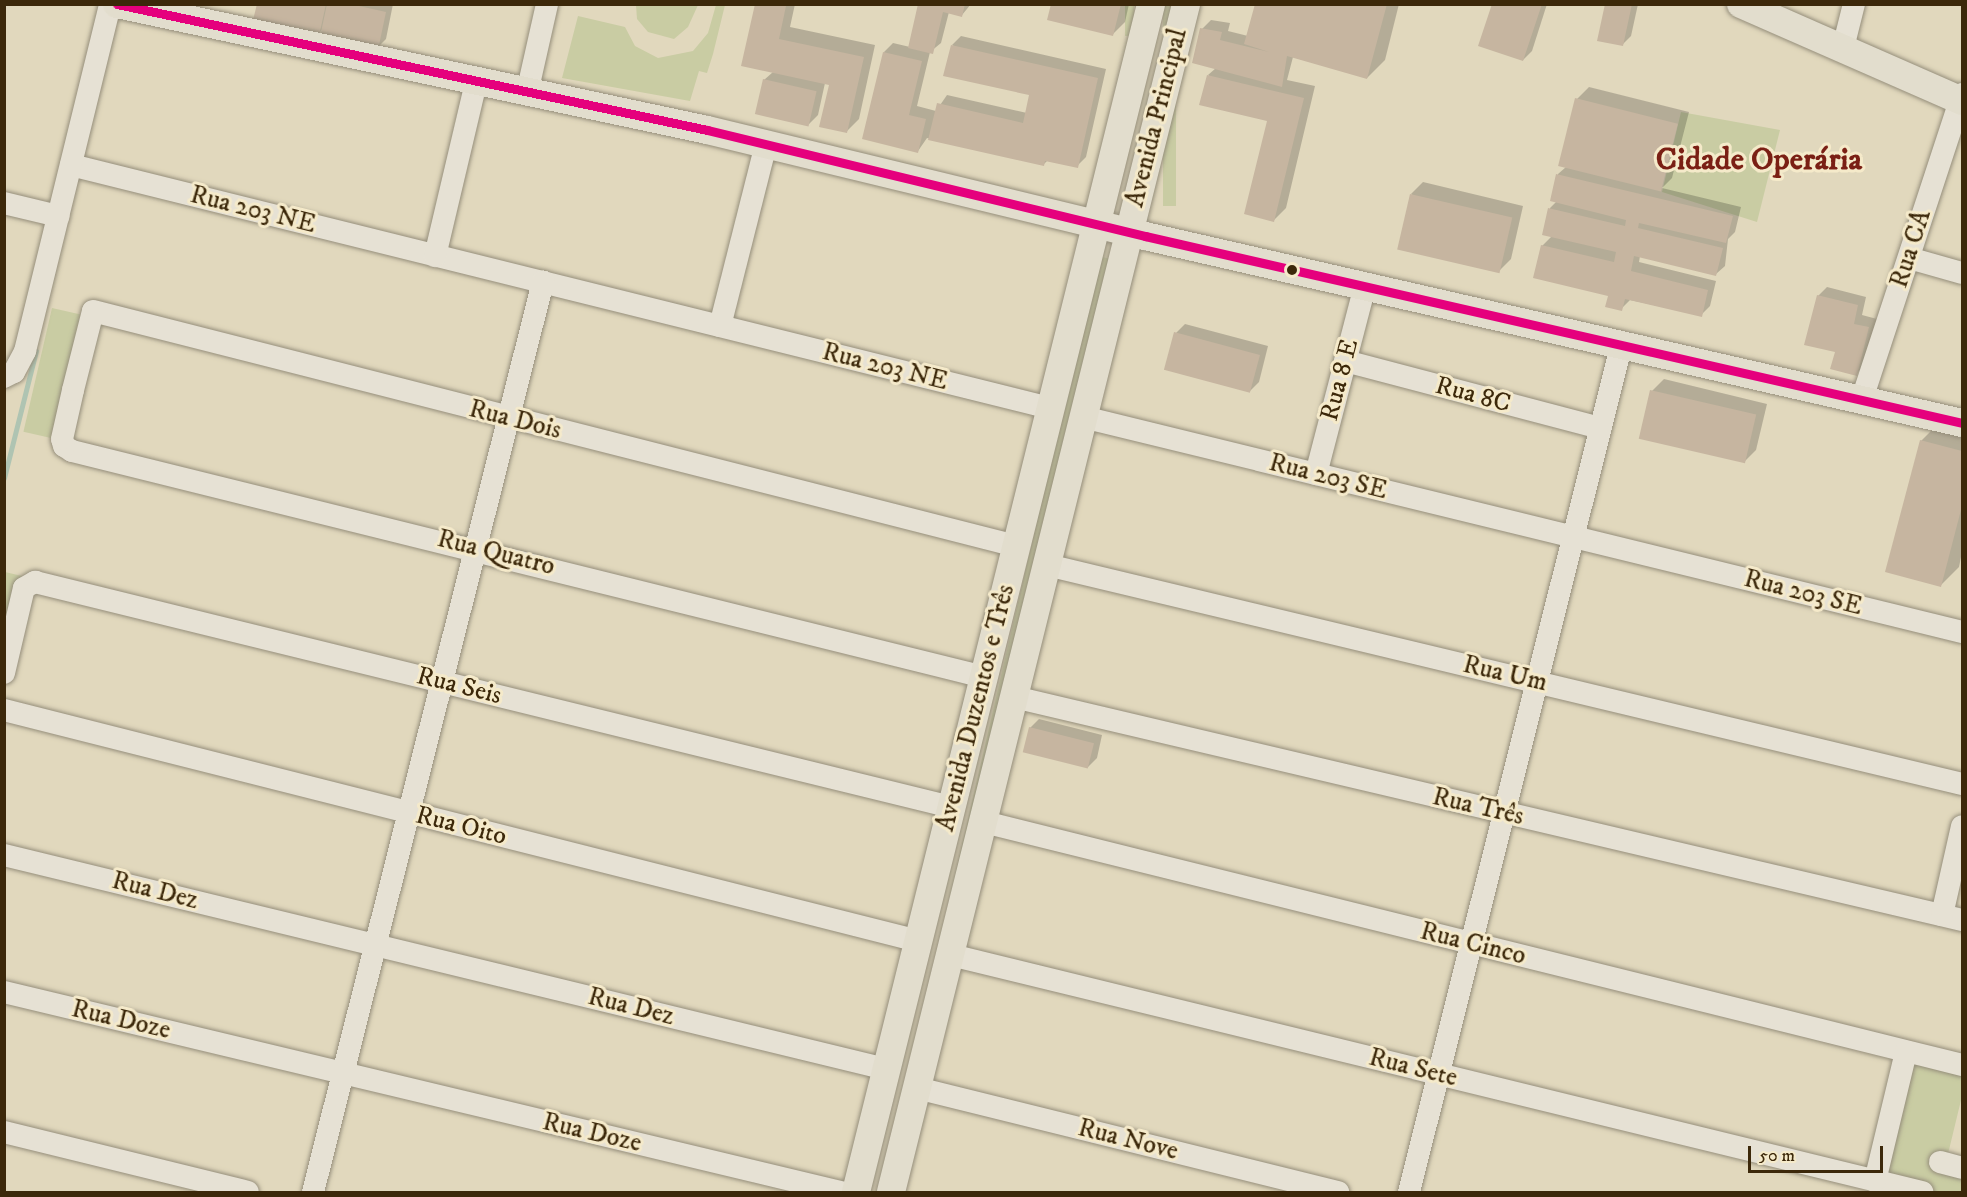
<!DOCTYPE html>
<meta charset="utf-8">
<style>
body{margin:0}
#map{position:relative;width:1967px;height:1197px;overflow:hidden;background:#e1d8bd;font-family:"IM FELL DW Pica",serif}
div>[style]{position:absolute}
.green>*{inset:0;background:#c9cca3;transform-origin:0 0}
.shadow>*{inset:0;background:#0003}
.stream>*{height:5px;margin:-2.5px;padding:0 2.5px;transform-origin:2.5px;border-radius:2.5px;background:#afc4b2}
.building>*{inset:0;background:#c6b5a0;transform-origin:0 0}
.roads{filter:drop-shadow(0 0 2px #958e7b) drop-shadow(0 0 2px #958e7b)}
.minor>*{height:22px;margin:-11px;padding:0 11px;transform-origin:11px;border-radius:11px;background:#e6e1d4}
.major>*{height:28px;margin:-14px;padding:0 14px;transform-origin:14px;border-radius:14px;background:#e2ddcd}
.bus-1>*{height:9px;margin:-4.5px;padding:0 4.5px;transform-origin:4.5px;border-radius:4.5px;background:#e5007d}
.dots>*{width:16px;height:16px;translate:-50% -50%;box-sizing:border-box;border:3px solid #f5eaca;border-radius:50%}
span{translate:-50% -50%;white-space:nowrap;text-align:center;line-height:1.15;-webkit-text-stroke:6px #f5eaca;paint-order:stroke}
.street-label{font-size:26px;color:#3c280a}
.district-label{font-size:32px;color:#7a1f14;font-weight:700}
.frame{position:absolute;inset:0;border:6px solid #3c280a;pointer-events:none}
.scale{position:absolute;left:1748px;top:1146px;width:135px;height:27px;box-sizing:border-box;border:3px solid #3c280a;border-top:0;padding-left:8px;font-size:18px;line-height:21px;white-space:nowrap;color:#3c280a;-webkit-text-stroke:4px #f5eaca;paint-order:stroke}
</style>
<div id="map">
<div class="green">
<i style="clip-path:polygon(636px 5px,698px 4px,698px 5px,688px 27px,674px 39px,648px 32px,637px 19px)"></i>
<i style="clip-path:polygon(716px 5px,725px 5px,713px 54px,707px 73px,699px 71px,690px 101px,562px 78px,578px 16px,625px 27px,635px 46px,658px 58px,693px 51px,708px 33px)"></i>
<i style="left:1125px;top:5px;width:9px;height:31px"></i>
<i style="left:1163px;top:5px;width:13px;height:201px"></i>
<i style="clip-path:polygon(1681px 112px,1780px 130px,1757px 222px,1662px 192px)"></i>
<i style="left:1098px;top:256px;width:13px;height:964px;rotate:13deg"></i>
<i style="left:52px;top:308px;width:35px;height:127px;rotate:13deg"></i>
<i style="clip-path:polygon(5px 572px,22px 576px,5px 648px)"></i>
<i style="clip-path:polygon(1962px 1051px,1962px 1096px,1948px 1154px,1962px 1158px,1962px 1192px,1882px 1192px,1916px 1052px,1960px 1062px)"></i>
</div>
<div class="shadow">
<i style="clip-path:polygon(258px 4px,393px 4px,386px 39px,377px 48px,323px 29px,318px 34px)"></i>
<i style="clip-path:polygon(756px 4px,795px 4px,790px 27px,875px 45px,859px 119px,847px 131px,830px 84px,825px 83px,818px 115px,809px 124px,764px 80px,773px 72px)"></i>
<i style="clip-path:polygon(920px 4px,971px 4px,962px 15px,949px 12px,941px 43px,930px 52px,917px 106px,936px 111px,947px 95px,1027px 113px,1031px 94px,952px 45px,961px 36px,1106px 69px,1086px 157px,1077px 166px,1048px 160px,1044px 164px,927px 138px,918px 151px,884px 52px,893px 43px,910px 47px)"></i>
<i style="clip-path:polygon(1053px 4px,1129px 4px,1125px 22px,1113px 34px)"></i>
<i style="clip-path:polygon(1256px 4px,1399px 4px,1385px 60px,1367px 78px,1293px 57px,1287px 80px,1315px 86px,1286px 208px,1274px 220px,1269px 120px,1208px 75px,1216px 68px,1202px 29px,1211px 20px,1230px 23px,1228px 31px,1248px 36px)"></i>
<i style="clip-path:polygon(1494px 4px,1547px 4px,1532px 51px,1523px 60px)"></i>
<i style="clip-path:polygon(1607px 4px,1638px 4px,1631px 36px,1622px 45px)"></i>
<i style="clip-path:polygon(1589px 87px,1689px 112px,1672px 178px,1662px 188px,1741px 207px,1735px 232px,1728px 239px,1725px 266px,1716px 274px,1640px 256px,1639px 262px,1716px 281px,1710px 306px,1701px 315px,1630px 300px,1621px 309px,1610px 294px,1542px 246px,1552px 236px,1550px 208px,1556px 202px,1558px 174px,1566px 167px,1577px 99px)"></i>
<i style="clip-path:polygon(1423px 182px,1523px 206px,1511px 259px,1499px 271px,1411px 194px)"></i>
<i style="clip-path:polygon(1827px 287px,1866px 297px,1862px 315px,1877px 319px,1865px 365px,1856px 374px,1818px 296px)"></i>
<i style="clip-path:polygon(1185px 324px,1268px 346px,1259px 382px,1250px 391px,1176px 333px)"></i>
<i style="clip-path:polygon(1664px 379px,1767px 404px,1756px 450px,1744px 462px,1652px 391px)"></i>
<i style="clip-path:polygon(1939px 423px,1962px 429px,1962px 552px,1959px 567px,1941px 585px,1921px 441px)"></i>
<i style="clip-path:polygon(1039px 719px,1102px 735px,1097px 758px,1088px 767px,1030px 728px)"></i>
</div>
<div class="stream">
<i style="left:4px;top:478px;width:131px;rotate:-75.9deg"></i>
</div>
<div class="building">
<i style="clip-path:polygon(257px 4px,326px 4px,319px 36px,253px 20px)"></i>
<i style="clip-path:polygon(327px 4px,350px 4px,386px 12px,378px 50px,320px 37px)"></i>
<i style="clip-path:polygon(755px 4px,786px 6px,779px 39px,864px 57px,847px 133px,819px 127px,829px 85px,741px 66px)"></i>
<i style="clip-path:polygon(918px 4px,965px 4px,962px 17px,943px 12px,933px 54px,908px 48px)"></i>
<i style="clip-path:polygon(1051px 4px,1121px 4px,1113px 36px,1047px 20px)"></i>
<i style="clip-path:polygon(1255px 4px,1387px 4px,1367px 79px,1287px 56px,1282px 87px,1192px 63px,1200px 28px,1222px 32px,1220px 40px,1269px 52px,1244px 44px)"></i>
<i style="clip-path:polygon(1492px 4px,1542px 4px,1523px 61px,1478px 46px)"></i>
<i style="clip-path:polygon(1605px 4px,1632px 4px,1623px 46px,1597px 41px)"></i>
<i style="clip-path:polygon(951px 45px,1098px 78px,1078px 168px,1045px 161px,1044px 166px,928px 140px,937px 103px,1023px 123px,1029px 95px,943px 76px)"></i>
<i style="clip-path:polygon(883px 52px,922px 61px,909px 115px,926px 119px,918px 153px,862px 139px)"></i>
<i style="clip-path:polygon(1207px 75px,1304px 98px,1274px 222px,1244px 214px,1267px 121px,1199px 105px)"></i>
<i style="left:763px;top:79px;width:55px;height:36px;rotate:13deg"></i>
<i style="left:1575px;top:98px;width:106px;height:70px;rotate:14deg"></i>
<i style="clip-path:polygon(1556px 174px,1733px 216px,1726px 243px,1639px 223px,1638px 228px,1723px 248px,1716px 276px,1634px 256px,1631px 271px,1708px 290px,1702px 317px,1625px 299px,1622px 311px,1605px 307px,1608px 296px,1533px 278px,1541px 245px,1614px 262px,1616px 252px,1542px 235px,1548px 208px,1625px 226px,1626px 220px,1550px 201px)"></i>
<i style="left:1410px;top:194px;width:105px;height:57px;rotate:13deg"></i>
<i style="clip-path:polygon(1817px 295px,1858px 305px,1854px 324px,1869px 327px,1857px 376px,1830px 369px,1835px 352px,1804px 345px)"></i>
<i style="left:1174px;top:332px;width:89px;height:39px;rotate:15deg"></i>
<i style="left:1650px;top:390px;width:109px;height:50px;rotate:13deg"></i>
<i style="clip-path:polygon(1920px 440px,1962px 451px,1962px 506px,1941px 587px,1885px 572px)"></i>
<i style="left:1029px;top:727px;width:67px;height:26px;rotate:14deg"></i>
</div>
<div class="roads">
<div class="minor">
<i style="left:1843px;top:48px;width:45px;rotate:-76deg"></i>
<i style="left:527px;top:93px;width:91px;rotate:-77.3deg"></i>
<i style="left:71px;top:165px;width:1009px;rotate:13.94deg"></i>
<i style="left:4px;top:203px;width:56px;rotate:13.5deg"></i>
<i style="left:435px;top:256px;width:179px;rotate:-76.7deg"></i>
<i style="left:1909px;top:258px;width:55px;rotate:15.8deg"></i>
<i style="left:720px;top:326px;width:188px;rotate:-75.8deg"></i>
<i style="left:1345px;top:361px;width:264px;rotate:14.7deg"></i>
<i style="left:4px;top:377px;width:11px;rotate:-27deg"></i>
<i style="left:14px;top:372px;width:24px;rotate:-62deg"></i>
<i style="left:25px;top:351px;width:357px;rotate:-76.2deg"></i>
<i style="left:1862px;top:399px;width:321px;rotate:-71.8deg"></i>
<i style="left:1083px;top:417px;width:905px;rotate:13.74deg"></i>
<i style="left:1316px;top:474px;width:194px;rotate:-75.4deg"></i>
<i style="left:1047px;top:565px;width:941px;rotate:13.46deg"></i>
<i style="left:4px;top:673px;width:87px;rotate:-76.8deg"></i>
<i style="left:24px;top:588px;width:13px;rotate:-29deg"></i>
<i style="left:35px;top:582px;width:943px;rotate:13.8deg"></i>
<i style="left:984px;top:677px;width:940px;rotate:-166.08deg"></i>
<i style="left:72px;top:451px;width:9px;rotate:-148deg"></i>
<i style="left:64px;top:446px;width:7px;rotate:-106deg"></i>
<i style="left:62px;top:439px;width:50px;rotate:-77.3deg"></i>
<i style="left:73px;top:390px;width:81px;rotate:-75.8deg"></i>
<i style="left:93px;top:311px;width:952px;rotate:14.28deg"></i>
<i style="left:1014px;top:697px;width:974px;rotate:13.24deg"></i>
<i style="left:4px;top:710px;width:943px;rotate:14.18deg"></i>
<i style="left:984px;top:822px;width:1008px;rotate:13.95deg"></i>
<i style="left:4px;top:855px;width:908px;rotate:13.64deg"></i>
<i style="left:1942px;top:915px;width:91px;rotate:-77.3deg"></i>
<i style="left:951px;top:955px;width:1000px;rotate:13.72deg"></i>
<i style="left:4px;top:992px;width:861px;rotate:13.44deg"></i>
<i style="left:917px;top:1088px;width:434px;rotate:13.9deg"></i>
<i style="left:4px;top:1132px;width:251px;rotate:13.8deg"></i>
<i style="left:1940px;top:1162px;width:23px;rotate:15deg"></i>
<i style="left:1875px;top:1181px;width:133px;rotate:-76.5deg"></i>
<i style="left:313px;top:1192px;width:939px;rotate:-75.82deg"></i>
<i style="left:1409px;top:1192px;width:875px;rotate:-75.92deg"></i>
</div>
<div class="major">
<i style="left:117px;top:4px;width:603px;rotate:12.05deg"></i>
<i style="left:707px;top:130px;width:451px;rotate:13.6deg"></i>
<i style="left:1145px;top:236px;width:838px;rotate:12.89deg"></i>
<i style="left:1741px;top:4px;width:241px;rotate:23.7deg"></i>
<i style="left:856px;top:1192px;width:1224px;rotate:-76.05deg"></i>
<i style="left:891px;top:1192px;width:1224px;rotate:-76.05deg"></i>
</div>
</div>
<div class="bus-1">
<i style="left:117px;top:4px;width:603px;rotate:12.05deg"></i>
<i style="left:707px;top:130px;width:451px;rotate:13.6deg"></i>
<i style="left:1145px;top:236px;width:838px;rotate:12.89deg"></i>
</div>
<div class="dots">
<i style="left:1292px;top:270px;background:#3c280a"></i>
</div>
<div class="street-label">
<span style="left:1157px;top:118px;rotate:-76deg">Avenida Principal</span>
<span style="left:253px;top:210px;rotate:14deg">Rua 203 NE</span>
<span style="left:1911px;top:249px;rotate:-72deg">Rua CA</span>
<span style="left:885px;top:367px;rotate:14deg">Rua 203 NE</span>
<span style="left:1340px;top:380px;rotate:-75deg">Rua 8 E</span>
<span style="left:1473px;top:395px;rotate:15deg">Rua 8C</span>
<span style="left:515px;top:420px;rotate:14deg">Rua Dois</span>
<span style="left:1328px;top:477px;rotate:14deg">Rua 203 SE</span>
<span style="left:496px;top:553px;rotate:14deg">Rua Quatro</span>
<span style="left:1803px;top:593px;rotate:14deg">Rua 203 SE</span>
<span style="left:1505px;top:674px;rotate:13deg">Rua Um</span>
<span style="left:459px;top:686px;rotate:14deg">Rua Seis</span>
<span style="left:976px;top:708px;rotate:-76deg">Avenida Duzentos e Três</span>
<span style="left:1478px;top:807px;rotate:13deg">Rua Três</span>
<span style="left:461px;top:826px;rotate:14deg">Rua Oito</span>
<span style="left:155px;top:891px;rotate:14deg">Rua Dez</span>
<span style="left:1473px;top:944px;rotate:14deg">Rua Cinco</span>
<span style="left:631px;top:1007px;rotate:14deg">Rua Dez</span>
<span style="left:121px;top:1020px;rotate:13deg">Rua Doze</span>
<span style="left:1413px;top:1068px;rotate:14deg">Rua Sete</span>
<span style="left:592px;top:1133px;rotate:13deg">Rua Doze</span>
<span style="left:1128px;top:1140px;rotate:14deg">Rua Nove</span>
</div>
<div class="district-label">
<span style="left:1759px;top:160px">Cidade Operária</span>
</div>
<div class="frame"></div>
<div class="scale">50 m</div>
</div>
